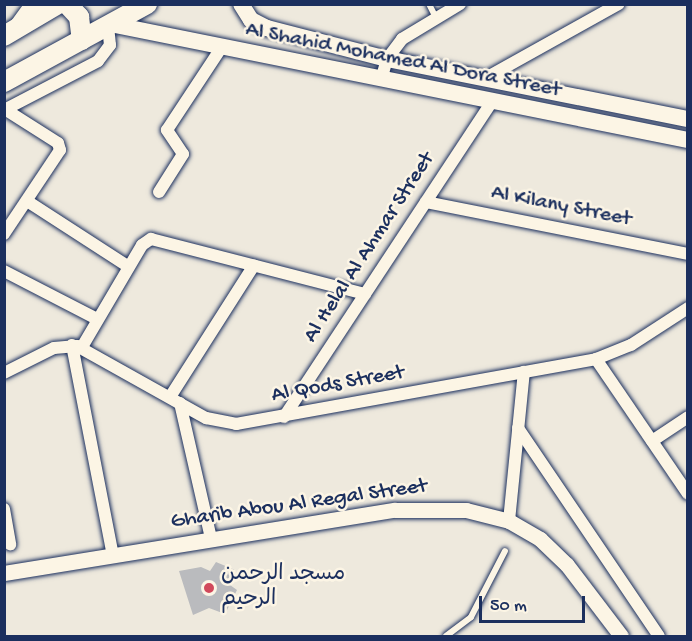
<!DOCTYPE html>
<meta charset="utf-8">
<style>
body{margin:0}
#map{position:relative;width:692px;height:641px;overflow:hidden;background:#eee9dd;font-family:"Gochi Hand","Playpen Sans Arabic",sans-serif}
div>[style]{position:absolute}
.building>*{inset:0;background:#babbbe}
.roads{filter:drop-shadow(0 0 2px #1b2f5e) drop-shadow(0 0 2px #1b2f5e)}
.service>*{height:6px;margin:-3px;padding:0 3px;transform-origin:3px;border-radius:3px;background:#fcf5e5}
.minor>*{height:12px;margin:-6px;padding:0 6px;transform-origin:6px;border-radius:6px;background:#fcf5e5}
.tertiary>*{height:15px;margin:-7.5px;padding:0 7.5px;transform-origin:7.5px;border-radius:7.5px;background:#fcf5e5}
.secondary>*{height:16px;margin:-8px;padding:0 8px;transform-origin:8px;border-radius:8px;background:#fcf5e5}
.primary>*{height:20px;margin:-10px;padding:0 10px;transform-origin:10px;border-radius:10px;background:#fcf5e5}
.dots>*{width:16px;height:16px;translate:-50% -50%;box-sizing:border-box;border:3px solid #fcf5e5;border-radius:50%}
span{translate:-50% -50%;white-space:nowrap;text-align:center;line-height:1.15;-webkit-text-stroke:5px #fcf5e5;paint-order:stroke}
.street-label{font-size:22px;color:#1b2f5e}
.poi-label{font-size:22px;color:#1b2f5e}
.left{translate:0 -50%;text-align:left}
.frame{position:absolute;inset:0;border:6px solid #1b2f5e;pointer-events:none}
.scale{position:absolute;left:479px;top:596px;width:106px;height:27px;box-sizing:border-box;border:3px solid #1b2f5e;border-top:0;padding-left:8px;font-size:18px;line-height:21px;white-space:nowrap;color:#1b2f5e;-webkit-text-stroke:4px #fcf5e5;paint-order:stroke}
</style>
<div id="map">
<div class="building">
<i style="clip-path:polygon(216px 562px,235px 570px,230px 585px,237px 590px,225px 614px,209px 608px,193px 615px,179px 571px,201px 567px,210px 571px)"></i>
</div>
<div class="roads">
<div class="service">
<i style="left:429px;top:4px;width:16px;rotate:63deg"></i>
<i style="left:446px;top:636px;width:31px;rotate:-37deg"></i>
<i style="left:471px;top:617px;width:74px;rotate:-62.7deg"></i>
</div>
<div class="minor">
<i style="left:484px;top:79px;width:154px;rotate:-29.1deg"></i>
<i style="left:381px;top:80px;width:22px;rotate:-74deg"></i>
<i style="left:387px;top:59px;width:25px;rotate:-53deg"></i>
<i style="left:402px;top:39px;width:68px;rotate:-31.1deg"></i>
<i style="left:4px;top:110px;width:106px;rotate:-27.5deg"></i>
<i style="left:98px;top:61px;width:20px;rotate:-53deg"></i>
<i style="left:110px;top:45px;width:20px;rotate:-96deg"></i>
<i style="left:159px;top:192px;width:45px;rotate:-57.7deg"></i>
<i style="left:183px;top:154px;width:29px;rotate:-124deg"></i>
<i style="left:167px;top:130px;width:98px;rotate:-56.6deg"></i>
<i style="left:27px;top:201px;width:121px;rotate:32.9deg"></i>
<i style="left:426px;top:202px;width:267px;rotate:11.2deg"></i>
<i style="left:4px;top:234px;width:101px;rotate:-56.3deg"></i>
<i style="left:60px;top:150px;width:7px;rotate:-106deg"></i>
<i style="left:58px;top:143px;width:62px;rotate:-147.6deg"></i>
<i style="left:4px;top:271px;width:105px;rotate:27.3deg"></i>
<i style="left:72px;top:345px;width:214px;rotate:79deg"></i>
<i style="left:82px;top:347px;width:118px;rotate:-59.5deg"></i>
<i style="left:142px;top:245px;width:11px;rotate:-34deg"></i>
<i style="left:151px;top:239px;width:221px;rotate:14.4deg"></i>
<i style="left:596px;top:359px;width:163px;rotate:55.7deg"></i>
<i style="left:4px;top:373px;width:56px;rotate:-26.6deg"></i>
<i style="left:54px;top:348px;width:23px;rotate:-5deg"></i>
<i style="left:77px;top:346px;width:148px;rotate:29.2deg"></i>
<i style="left:206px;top:418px;width:31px;rotate:11deg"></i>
<i style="left:236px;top:424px;width:366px;rotate:-10.2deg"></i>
<i style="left:596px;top:359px;width:38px;rotate:-22deg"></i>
<i style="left:631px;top:345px;width:68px;rotate:-33deg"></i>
<i style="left:170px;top:397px;width:156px;rotate:-57.5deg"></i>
<i style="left:180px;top:403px;width:139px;rotate:77.1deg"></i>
<i style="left:284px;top:417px;width:377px;rotate:-56.6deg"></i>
<i style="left:518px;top:428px;width:251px;rotate:55.9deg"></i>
<i style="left:652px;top:441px;width:43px;rotate:-33.7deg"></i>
<i style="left:4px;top:509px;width:36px;rotate:80deg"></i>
<i style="left:509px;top:521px;width:150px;rotate:-84.3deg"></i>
</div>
<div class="tertiary">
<i style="left:16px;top:26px;width:27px;rotate:-54deg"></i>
<i style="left:4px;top:573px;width:396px;rotate:-9.2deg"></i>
<i style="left:395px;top:510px;width:71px"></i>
<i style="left:466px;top:510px;width:44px;rotate:14.3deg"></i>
<i style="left:509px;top:521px;width:36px;rotate:30deg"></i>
<i style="left:540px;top:539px;width:37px;rotate:44deg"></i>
<i style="left:567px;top:565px;width:89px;rotate:52.7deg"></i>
</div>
<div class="secondary">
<i style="left:241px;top:4px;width:19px;rotate:58deg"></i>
<i style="left:251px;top:20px;width:18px;rotate:27deg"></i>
<i style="left:267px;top:28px;width:124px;rotate:14.5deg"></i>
<i style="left:387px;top:59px;width:307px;rotate:11.3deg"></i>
<i style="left:110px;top:24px;width:590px;rotate:11.35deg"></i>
</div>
<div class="primary">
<i style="left:67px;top:4px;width:18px;rotate:47deg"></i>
<i style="left:79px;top:17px;width:23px;rotate:83deg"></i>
<i style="left:4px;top:36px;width:63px;rotate:-30.7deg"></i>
<i style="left:4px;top:82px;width:163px;rotate:-28.6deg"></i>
</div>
</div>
<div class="dots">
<i style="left:209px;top:588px;background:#d1495b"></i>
</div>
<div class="street-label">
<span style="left:403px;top:61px;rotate:11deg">Al Shahid Mohamed Al Dora Street</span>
<span style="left:561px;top:207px;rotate:11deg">Al Kilany Street</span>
<span style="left:370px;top:248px;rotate:-57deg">Al Helal Al Ahmar Street</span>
<span style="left:338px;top:385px;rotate:-10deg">Al Qods Street</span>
<span style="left:299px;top:505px;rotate:-8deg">Gharib Abou Al Regal Street</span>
</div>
<div class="poi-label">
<span class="left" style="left:221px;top:588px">مسجد الرحمن<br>الرحيم</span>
</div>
<div class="frame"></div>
<div class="scale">50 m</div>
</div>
